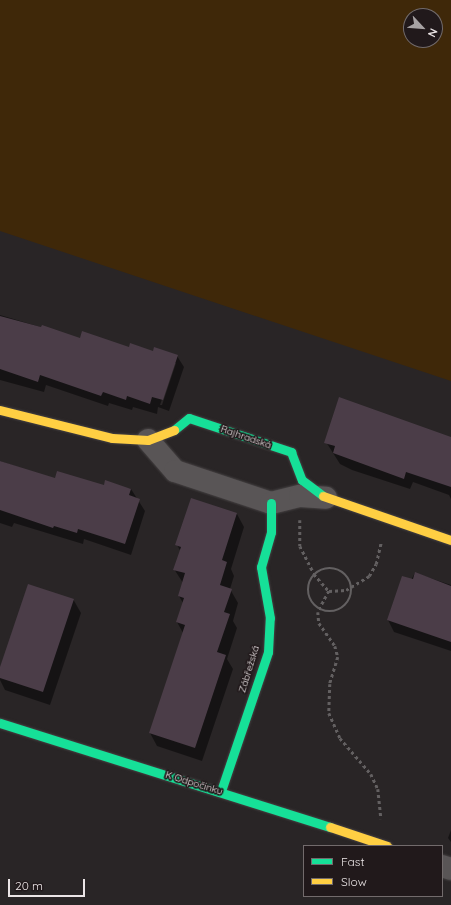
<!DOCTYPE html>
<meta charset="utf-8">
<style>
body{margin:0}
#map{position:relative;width:451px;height:905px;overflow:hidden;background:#292526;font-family:Quicksand,sans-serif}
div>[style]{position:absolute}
.green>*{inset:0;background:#3f2809}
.shadow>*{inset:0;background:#0007}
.building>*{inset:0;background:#4b3d48}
.path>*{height:2.5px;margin-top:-1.25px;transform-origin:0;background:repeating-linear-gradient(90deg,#636061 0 3px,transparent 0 6px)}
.path>.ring{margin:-1.25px;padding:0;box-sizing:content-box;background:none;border:2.5px solid #636061;border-radius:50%}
.roads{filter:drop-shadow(0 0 1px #454142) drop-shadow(0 0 1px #454142)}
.street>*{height:22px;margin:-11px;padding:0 11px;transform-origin:11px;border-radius:11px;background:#595556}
.fast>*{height:9px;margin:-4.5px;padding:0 4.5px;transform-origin:4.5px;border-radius:4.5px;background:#16e098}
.slow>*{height:9px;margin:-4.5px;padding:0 4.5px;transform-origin:4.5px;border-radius:4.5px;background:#ffcf43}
span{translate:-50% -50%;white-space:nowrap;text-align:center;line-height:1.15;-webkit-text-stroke:3.5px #21191b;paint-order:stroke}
.street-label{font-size:10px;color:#ebe5e6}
.legend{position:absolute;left:303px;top:845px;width:140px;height:52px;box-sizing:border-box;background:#21191b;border:1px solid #726b6c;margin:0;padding:5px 7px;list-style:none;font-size:12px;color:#ebe5e6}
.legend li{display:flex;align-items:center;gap:8px;height:20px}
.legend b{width:20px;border:1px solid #726b6c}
.north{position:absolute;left:403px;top:8px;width:40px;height:40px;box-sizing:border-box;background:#21191b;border:1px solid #726b6c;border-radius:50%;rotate:116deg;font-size:11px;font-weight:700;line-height:16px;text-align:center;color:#ebe5e6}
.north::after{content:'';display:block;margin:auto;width:14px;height:18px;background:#a7a2a3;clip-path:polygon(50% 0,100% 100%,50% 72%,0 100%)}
.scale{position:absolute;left:8px;top:879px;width:77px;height:18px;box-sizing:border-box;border:2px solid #ebe5e6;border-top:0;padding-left:5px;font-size:12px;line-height:14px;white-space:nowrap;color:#ebe5e6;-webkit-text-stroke:3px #21191b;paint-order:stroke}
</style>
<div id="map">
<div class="green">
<i style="clip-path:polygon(evenodd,0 0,451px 0,451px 381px,0 231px,0 0,411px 16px,435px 16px,435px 40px,411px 40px,411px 16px)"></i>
</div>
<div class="shadow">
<i style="clip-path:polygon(evenodd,0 315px,81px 339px,177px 356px,184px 367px,169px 411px,158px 407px,157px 414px,133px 407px,132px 410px,109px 403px,108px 406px,46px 385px,44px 392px,0 380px,0 315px,174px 363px,176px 363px,162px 405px,160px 405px,174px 363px)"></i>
<i style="clip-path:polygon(451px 438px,451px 499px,449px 495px,413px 482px,410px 489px,352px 470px,340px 464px,326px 442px)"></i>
<i style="clip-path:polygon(0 461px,55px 480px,131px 489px,145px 511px,131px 555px,84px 539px,83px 544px,14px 523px,12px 527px,0 523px)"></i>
<i style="clip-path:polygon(237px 514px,244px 527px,231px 569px,234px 576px,230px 589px,238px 603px,233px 621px,237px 628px,227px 659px,233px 669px,202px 761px,157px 746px,150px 733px,183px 633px,177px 622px,183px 603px,179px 596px,183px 583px,174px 569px,181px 552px,177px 545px)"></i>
<i style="clip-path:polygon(415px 573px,451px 585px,451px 651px,394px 632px,388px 620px)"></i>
<i style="clip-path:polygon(73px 599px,81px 613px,50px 705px,5px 690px,0 680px,0 671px)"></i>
<i style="clip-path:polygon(451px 830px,451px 842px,448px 838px)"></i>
</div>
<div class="building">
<i style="clip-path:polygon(0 316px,41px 327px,42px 325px,80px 338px,82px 331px,129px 347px,130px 343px,153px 351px,154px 347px,178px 355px,163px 400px,152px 397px,150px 404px,127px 396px,126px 400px,103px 392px,101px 396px,40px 375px,38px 382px,0 369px)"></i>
<i style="clip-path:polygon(339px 397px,451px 437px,451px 487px,406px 472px,404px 479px,333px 453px,335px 446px,324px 443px)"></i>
<i style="clip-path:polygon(0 461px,55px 478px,57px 471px,104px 485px,105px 480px,131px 489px,129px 495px,140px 499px,125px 544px,78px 529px,77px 533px,54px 526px,53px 528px,0 510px)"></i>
<i style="clip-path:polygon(191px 498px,237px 513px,222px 560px,227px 562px,220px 585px,232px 589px,224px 612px,230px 614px,217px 652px,226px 655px,195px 748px,149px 733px,185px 625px,176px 622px,184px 598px,178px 596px,185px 573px,173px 570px,181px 547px,175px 545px)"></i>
<i style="clip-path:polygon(415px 572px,451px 586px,451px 642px,387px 620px,402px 576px,413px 579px)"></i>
<i style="clip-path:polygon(28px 584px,74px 599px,43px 692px,0 678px,0 667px)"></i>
</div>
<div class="path">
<i style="left:300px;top:520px;width:26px;rotate:90deg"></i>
<i style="left:300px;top:546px;width:31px;rotate:63deg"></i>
<i style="left:314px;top:574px;width:23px;rotate:49deg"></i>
<i style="left:329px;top:591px;width:17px;rotate:-3deg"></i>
<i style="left:346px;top:590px;width:27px;rotate:-31deg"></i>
<i style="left:369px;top:576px;width:14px;rotate:-60deg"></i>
<i style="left:376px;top:564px;width:23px;rotate:-77deg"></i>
<i class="ring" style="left:308px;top:568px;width:41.5px;height:41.5px"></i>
<i style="left:329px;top:591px;width:24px;rotate:118deg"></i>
<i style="left:318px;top:612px;width:11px;rotate:85deg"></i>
<i style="left:319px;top:623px;width:28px;rotate:55deg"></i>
<i style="left:335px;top:646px;width:11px;rotate:75deg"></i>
<i style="left:338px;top:657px;width:28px;rotate:107deg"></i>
<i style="left:330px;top:684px;width:29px;rotate:92deg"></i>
<i style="left:329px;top:713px;width:27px;rotate:66deg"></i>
<i style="left:340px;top:738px;width:48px;rotate:49.3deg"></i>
<i style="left:371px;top:774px;width:17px;rotate:65deg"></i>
<i style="left:378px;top:789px;width:30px;rotate:84deg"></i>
</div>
<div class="roads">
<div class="street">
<i style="left:148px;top:440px;width:41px;rotate:48.9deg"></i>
<i style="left:175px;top:471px;width:101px;rotate:18.4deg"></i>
<i style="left:271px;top:503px;width:30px;rotate:-14deg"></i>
<i style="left:300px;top:496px;width:26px;rotate:4deg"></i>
<i style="left:442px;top:866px;width:9px;rotate:18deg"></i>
</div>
<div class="fast">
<i style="left:174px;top:430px;width:19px;rotate:-39deg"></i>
<i style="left:189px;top:418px;width:108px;rotate:18.4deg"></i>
<i style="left:291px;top:452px;width:30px;rotate:69deg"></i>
<i style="left:302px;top:480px;width:26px;rotate:37deg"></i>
<i style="left:0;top:723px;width:346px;rotate:17.5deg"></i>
<i style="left:221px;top:791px;width:147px;rotate:-71.3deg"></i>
<i style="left:268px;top:652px;width:34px;rotate:-87deg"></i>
<i style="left:270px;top:618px;width:52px;rotate:-100deg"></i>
<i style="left:261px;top:567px;width:36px;rotate:-74deg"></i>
<i style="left:271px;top:532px;width:29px;rotate:-90deg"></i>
</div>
<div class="slow">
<i style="left:0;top:410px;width:115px;rotate:14deg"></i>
<i style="left:112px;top:438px;width:36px;rotate:3deg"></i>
<i style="left:148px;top:440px;width:28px;rotate:-21deg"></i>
<i style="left:323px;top:496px;width:135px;rotate:19deg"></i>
<i style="left:330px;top:827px;width:60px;rotate:18.4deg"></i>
</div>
</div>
<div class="street-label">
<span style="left:246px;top:437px;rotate:19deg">Rajhradská</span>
<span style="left:249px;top:669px;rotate:-73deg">Zábřežská</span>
<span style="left:194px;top:783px;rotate:17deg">K Odpočinku</span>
</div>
<ul class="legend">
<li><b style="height:5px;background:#16e098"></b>Fast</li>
<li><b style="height:5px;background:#ffcf43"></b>Slow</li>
</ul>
<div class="north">N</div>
<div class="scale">20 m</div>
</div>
